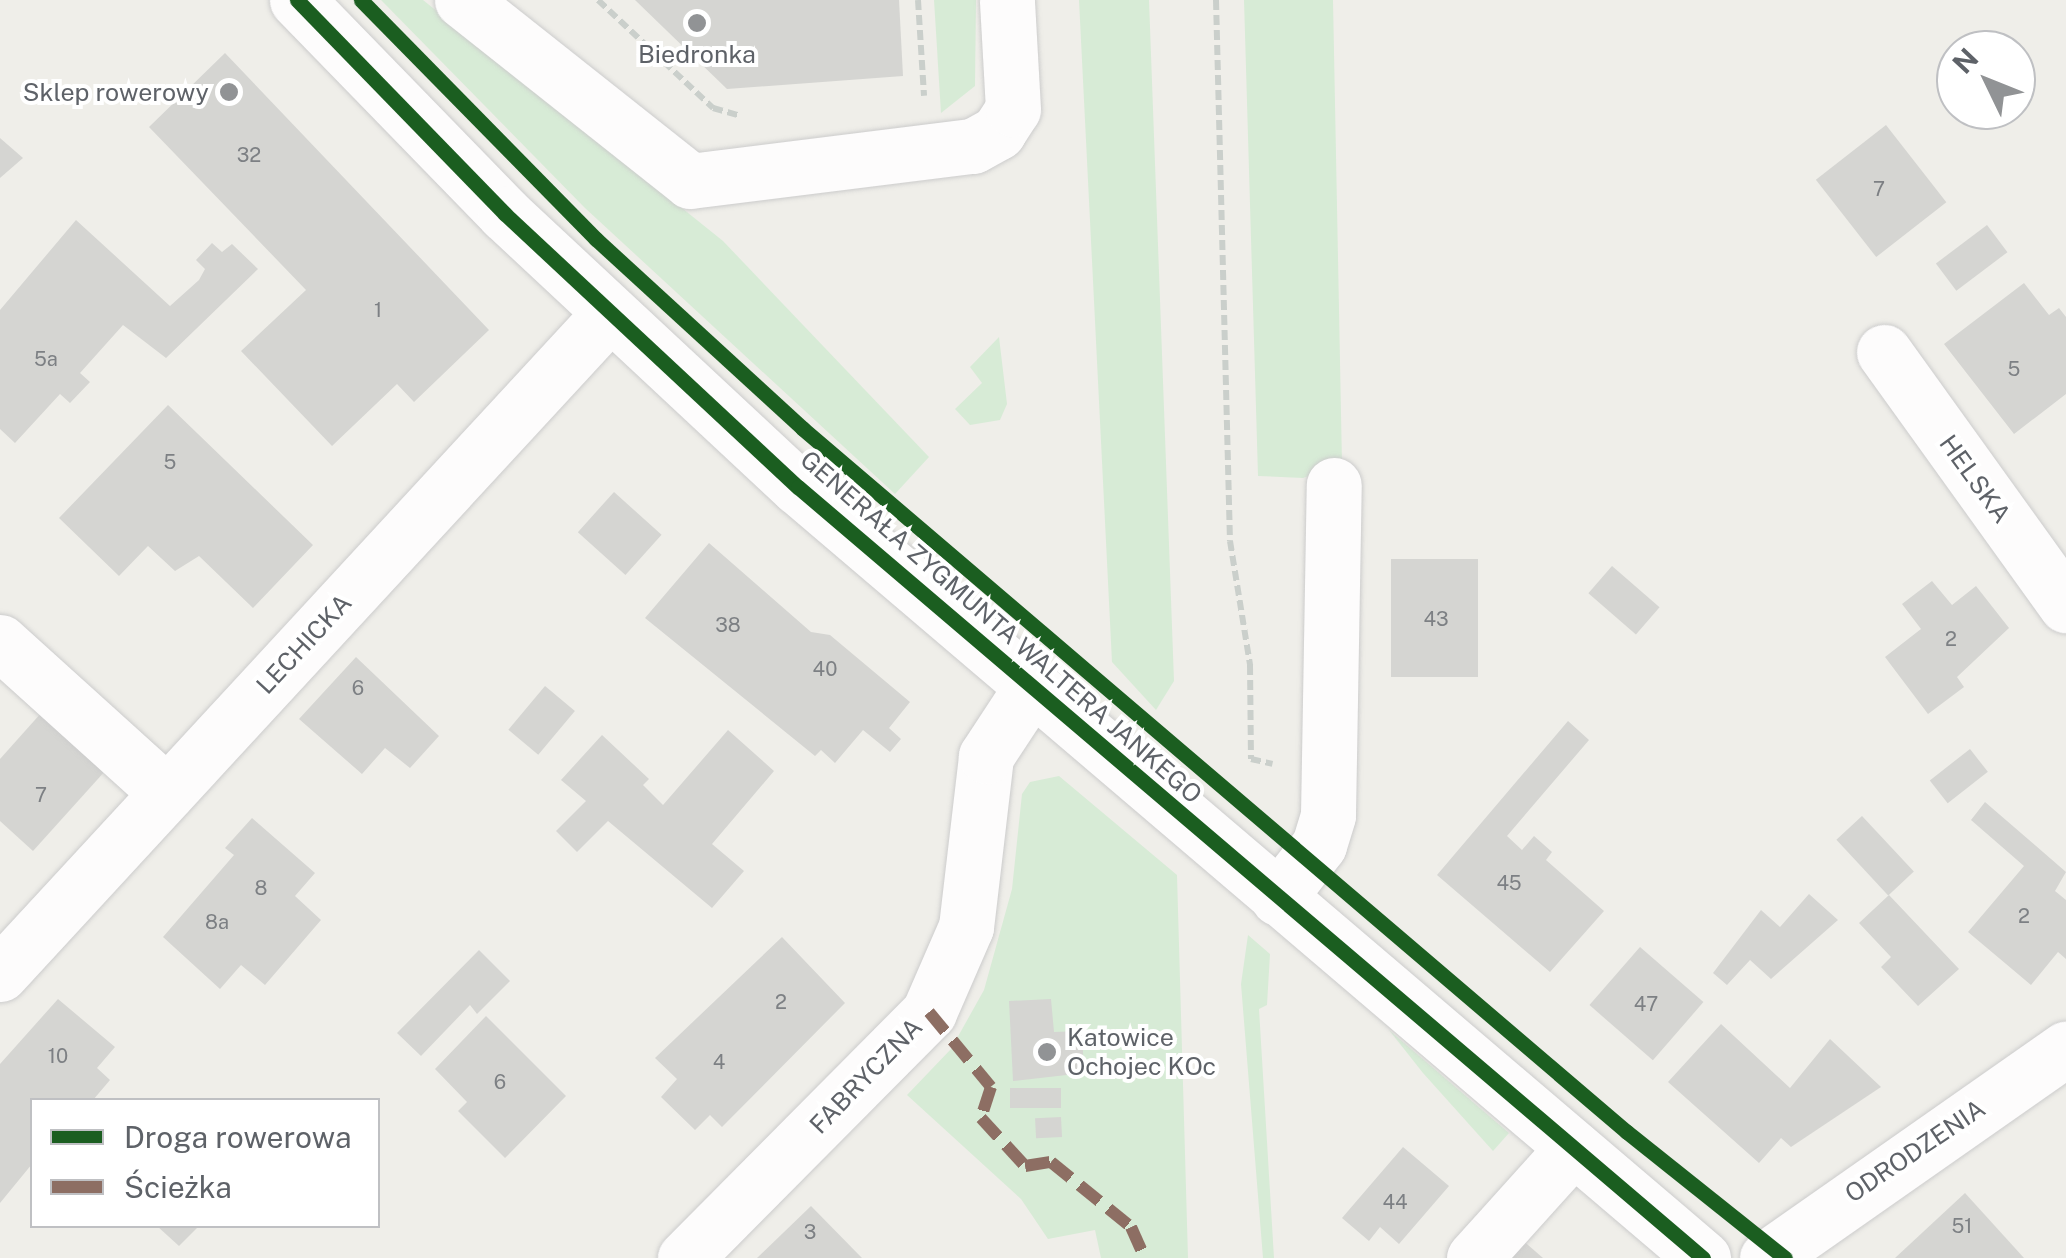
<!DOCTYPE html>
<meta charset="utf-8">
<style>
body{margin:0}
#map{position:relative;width:2066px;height:1258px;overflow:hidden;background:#efeee9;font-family:"Public Sans",sans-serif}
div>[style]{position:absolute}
.green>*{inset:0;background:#d7ebd6}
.building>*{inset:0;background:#d5d5d2;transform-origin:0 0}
.path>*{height:6px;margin-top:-3px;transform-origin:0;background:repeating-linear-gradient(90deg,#cacfcb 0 10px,transparent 0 15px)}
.roads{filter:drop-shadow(0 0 2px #ccc) drop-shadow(0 0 2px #ccc)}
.minor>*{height:55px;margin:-27.5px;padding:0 27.5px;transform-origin:27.5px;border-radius:27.5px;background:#fdfcfc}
.quiet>*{height:12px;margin-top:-6px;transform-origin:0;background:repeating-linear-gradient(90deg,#8d6e63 0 25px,transparent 0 37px)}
.cycleway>*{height:15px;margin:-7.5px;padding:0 7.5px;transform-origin:7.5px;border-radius:7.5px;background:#1b5e20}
.dots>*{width:28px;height:28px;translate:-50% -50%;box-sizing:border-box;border:5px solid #fff;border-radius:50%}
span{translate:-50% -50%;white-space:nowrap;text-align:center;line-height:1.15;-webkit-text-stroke:8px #fff;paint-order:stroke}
.number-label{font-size:20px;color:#7d8084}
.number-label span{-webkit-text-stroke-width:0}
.poi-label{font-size:25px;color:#5e6268}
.right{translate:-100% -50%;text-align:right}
.left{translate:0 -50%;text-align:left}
.street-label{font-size:25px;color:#5e6268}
.legend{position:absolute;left:30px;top:1098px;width:350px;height:130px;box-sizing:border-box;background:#fff;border:2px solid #bfc0c3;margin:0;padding:12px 18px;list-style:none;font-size:30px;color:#5e6268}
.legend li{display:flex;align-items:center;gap:20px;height:50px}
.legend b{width:50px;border:2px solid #bfc0c3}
.north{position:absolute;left:1936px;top:30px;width:100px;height:100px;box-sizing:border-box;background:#fff;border:2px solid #bfc0c3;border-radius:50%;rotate:313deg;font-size:28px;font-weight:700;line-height:40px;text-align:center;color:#5e6268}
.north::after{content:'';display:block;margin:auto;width:35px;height:45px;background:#919395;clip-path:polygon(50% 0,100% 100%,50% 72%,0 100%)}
</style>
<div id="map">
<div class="green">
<i style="clip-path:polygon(381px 0,423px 0,723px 241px,929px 457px,895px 494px,585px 208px)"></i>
<i style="clip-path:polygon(934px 0,976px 0,975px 86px,941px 113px)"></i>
<i style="clip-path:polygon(1079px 0,1149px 0,1174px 681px,1156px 710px,1112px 662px)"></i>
<i style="clip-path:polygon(1244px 0,1333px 0,1342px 464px,1303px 478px,1258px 476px)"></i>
<i style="clip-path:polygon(999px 337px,1007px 404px,1000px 420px,970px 425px,955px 409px,982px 383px,970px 367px)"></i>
<i style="clip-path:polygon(1059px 776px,1177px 875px,1188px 1258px,1101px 1258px,1095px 1230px,1048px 1239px,1021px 1199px,907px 1095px,951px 1049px,984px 990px,1012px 889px,1022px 794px,1030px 782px)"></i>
<i style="clip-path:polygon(1248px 935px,1270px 954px,1267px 1005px,1259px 1009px,1274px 1258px,1263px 1258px,1241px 984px)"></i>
<i style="clip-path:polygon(1389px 1030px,1509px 1133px,1493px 1151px,1423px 1073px)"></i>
</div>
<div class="building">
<i style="clip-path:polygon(635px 0,899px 0,903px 76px,727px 89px)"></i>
<i style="clip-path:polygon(225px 53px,489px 330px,414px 402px,397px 384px,332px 446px,241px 351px,306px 290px,149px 127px)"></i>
<i style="left:1886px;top:125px;width:98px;height:89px;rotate:52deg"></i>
<i style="clip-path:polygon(0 138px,23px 158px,0 178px)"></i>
<i style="clip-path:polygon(76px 220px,170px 306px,199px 280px,205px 269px,196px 260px,212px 243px,222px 252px,232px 244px,258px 269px,166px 358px,123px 325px,80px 373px,90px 382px,70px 403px,60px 394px,15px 443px,0 429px,0 310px)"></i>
<i style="left:1987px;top:225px;width:34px;height:64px;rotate:53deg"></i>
<i style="clip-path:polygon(2024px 283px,2049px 315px,2059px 308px,2066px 317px,2066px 394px,2014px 434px,1944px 344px)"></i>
<i style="clip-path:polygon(168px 405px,313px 545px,253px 608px,199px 556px,175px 571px,148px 546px,119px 576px,59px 518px)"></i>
<i style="left:614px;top:492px;width:64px;height:54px;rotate:42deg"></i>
<i style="clip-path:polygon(709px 543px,811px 632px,830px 635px,910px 702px,889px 728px,901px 739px,890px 752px,863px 730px,835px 763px,821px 750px,815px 756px,645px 618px)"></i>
<i style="left:1478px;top:559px;width:118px;height:87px;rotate:90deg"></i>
<i style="left:1612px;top:566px;width:63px;height:36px;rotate:41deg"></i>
<i style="clip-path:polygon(1932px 581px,1952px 605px,1976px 586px,2009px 628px,1957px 677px,1964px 687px,1928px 714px,1885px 657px,1921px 629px,1902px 604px)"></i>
<i style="clip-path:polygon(356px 657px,439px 736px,410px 768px,385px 748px,362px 774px,299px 719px)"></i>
<i style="left:545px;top:686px;width:39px;height:57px;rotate:40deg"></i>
<i style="clip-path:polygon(42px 712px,106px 770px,33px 851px,0 821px,0 759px)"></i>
<i style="clip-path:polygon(1568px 721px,1589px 740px,1507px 836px,1522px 850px,1534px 836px,1552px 852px,1546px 860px,1604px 911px,1550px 972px,1437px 875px)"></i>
<i style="clip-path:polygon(728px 730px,774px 771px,712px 844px,744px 871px,712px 908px,608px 821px,577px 852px,556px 831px,586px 801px,561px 780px,602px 735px,649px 779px,643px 785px,663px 805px)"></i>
<i style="left:1970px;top:749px;width:29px;height:51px;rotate:52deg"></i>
<i style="clip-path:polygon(1985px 802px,2066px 872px,2055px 891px,2066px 900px,2066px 959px,2058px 952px,2031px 985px,1968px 932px,2024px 866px,1971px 820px)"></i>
<i style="left:1862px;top:816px;width:76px;height:35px;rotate:47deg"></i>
<i style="clip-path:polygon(252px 818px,315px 873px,295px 896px,321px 920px,265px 985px,241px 965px,220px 989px,163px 937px,234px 855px,225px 848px)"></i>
<i style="clip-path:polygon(1809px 894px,1838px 920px,1771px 979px,1750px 960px,1727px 985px,1713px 973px,1761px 910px,1780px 927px)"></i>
<i style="clip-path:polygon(1889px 895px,1959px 969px,1918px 1006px,1881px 967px,1891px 957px,1859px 923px)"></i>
<i style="clip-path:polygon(782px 937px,845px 1003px,722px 1127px,710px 1115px,695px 1130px,661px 1097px,677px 1079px,655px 1058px)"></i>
<i style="left:1640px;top:947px;width:84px;height:77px;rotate:41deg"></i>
<i style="clip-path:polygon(479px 950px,510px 981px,477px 1014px,470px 1005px,421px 1056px,397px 1033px)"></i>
<i style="clip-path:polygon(58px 999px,115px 1047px,97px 1068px,110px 1080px,93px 1100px,32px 1100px,32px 1164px,0 1203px,0 1064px)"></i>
<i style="clip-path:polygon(1051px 999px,1054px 1032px,1082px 1031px,1084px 1073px,1013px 1081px,1009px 1001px)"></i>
<i style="clip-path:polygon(486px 1016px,566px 1096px,505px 1158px,458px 1111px,467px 1102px,435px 1069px)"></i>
<i style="clip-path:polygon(1721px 1024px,1790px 1088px,1830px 1039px,1881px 1087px,1791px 1147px,1781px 1138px,1759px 1163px,1668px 1082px)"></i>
<i style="left:1061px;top:1088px;width:20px;height:51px;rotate:90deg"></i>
<i style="left:1061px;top:1117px;width:20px;height:26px;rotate:87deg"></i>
<i style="clip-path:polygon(1403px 1147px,1449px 1186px,1399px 1244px,1380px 1227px,1369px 1241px,1342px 1218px)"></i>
<i style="clip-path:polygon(1965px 1193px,2024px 1258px,1895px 1258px)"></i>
<i style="clip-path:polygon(811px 1206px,862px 1258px,757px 1258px)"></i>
<i style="clip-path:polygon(157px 1226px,199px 1226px,179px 1246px)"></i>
<i style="clip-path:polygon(1521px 1239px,1543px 1258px,1504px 1258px)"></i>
</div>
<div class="path">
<i style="left:598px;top:0;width:158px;rotate:43.2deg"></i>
<i style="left:713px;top:108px;width:26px;rotate:16deg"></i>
<i style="left:918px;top:0;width:96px;rotate:86.4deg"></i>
<i style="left:1216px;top:0;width:541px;rotate:88.52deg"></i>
<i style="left:1230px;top:541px;width:126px;rotate:80.8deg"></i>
<i style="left:1250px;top:665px;width:94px;rotate:89.4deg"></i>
<i style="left:1251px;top:759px;width:22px;rotate:13deg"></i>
</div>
<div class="roads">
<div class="minor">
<i style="left:297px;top:0;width:298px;rotate:45.8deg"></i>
<i style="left:505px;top:214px;width:400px;rotate:43deg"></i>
<i style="left:798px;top:487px;width:1189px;rotate:40.43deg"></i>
<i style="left:462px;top:0;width:291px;rotate:38.4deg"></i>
<i style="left:690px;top:181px;width:285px;rotate:-7.1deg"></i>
<i style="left:973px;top:146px;width:29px;rotate:-29deg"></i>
<i style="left:998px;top:132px;width:27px;rotate:-57deg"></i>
<i style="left:1013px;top:109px;width:109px;rotate:-93.2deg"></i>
<i style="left:1884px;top:352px;width:312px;rotate:54.3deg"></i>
<i style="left:0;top:642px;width:225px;rotate:42.1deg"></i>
<i style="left:1278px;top:898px;width:67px;rotate:-52.3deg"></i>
<i style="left:1319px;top:845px;width:31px;rotate:-73deg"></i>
<i style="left:1328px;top:815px;width:330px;rotate:-89deg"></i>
<i style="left:0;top:974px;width:898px;rotate:-47.3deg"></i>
<i style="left:685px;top:1258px;width:346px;rotate:-45.2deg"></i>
<i style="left:929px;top:1012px;width:93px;rotate:-66.5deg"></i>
<i style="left:966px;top:927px;width:172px;rotate:-83.3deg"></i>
<i style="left:986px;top:756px;width:80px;rotate:-56.7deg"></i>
<i style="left:1474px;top:1258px;width:148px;rotate:-48deg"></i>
<i style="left:1767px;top:1258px;width:365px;rotate:-35deg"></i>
</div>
</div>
<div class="quiet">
<i style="left:929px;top:1012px;width:97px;rotate:50.4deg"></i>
<i style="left:991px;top:1087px;width:33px;rotate:108deg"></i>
<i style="left:981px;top:1118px;width:65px;rotate:47.5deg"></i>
<i style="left:1025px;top:1166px;width:26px;rotate:-9deg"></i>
<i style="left:1051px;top:1162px;width:103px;rotate:39.1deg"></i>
<i style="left:1131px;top:1227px;width:34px;rotate:66deg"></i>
</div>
<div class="cycleway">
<i style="left:297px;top:0;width:298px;rotate:45.8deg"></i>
<i style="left:505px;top:214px;width:400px;rotate:43deg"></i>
<i style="left:798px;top:487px;width:1189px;rotate:40.43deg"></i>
<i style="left:361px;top:0;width:335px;rotate:45.5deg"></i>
<i style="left:596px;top:239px;width:280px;rotate:42.5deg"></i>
<i style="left:802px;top:428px;width:1085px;rotate:40.48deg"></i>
<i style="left:1627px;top:1132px;width:202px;rotate:38.6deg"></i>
</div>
<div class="dots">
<i style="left:697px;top:23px;background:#919395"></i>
<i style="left:229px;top:92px;background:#919395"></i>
<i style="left:1047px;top:1052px;background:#919395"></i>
</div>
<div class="number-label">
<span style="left:249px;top:155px">32</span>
<span style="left:1879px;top:189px">7</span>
<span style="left:378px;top:310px">1</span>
<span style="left:46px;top:359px">5a</span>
<span style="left:2014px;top:369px">5</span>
<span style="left:170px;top:462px">5</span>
<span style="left:1436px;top:619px">43</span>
<span style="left:728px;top:625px">38</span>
<span style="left:1951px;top:639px">2</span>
<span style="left:825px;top:669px">40</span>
<span style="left:358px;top:688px">6</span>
<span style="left:41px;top:795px">7</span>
<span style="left:1509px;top:883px">45</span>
<span style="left:261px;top:888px">8</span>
<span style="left:2024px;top:916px">2</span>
<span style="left:217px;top:922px">8a</span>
<span style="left:781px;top:1002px">2</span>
<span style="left:1646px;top:1004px">47</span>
<span style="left:58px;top:1056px">10</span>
<span style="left:719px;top:1062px">4</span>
<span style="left:500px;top:1082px">6</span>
<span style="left:1395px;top:1202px">44</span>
<span style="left:1962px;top:1226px">51</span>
<span style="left:810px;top:1232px">3</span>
</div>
<div class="poi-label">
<span style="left:697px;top:54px">Biedronka</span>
<span class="right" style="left:209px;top:92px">Sklep rowerowy</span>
<span class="left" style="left:1067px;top:1052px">Katowice<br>Ochojec KOc</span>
</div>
<div class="street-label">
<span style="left:1975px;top:479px;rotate:54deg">HELSKA</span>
<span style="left:1001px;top:627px;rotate:41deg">GENERAŁA ZYGMUNTA WALTERA JANKEGO</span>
<span style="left:304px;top:644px;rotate:-47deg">LECHICKA</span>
<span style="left:866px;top:1076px;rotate:-46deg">FABRYCZNA</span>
<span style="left:1915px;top:1151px;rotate:-34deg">ODRODZENIA</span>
</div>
<ul class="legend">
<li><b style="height:12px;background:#1b5e20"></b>Droga rowerowa</li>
<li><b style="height:12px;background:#8d6e63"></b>Ścieżka</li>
</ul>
<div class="north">N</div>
</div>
